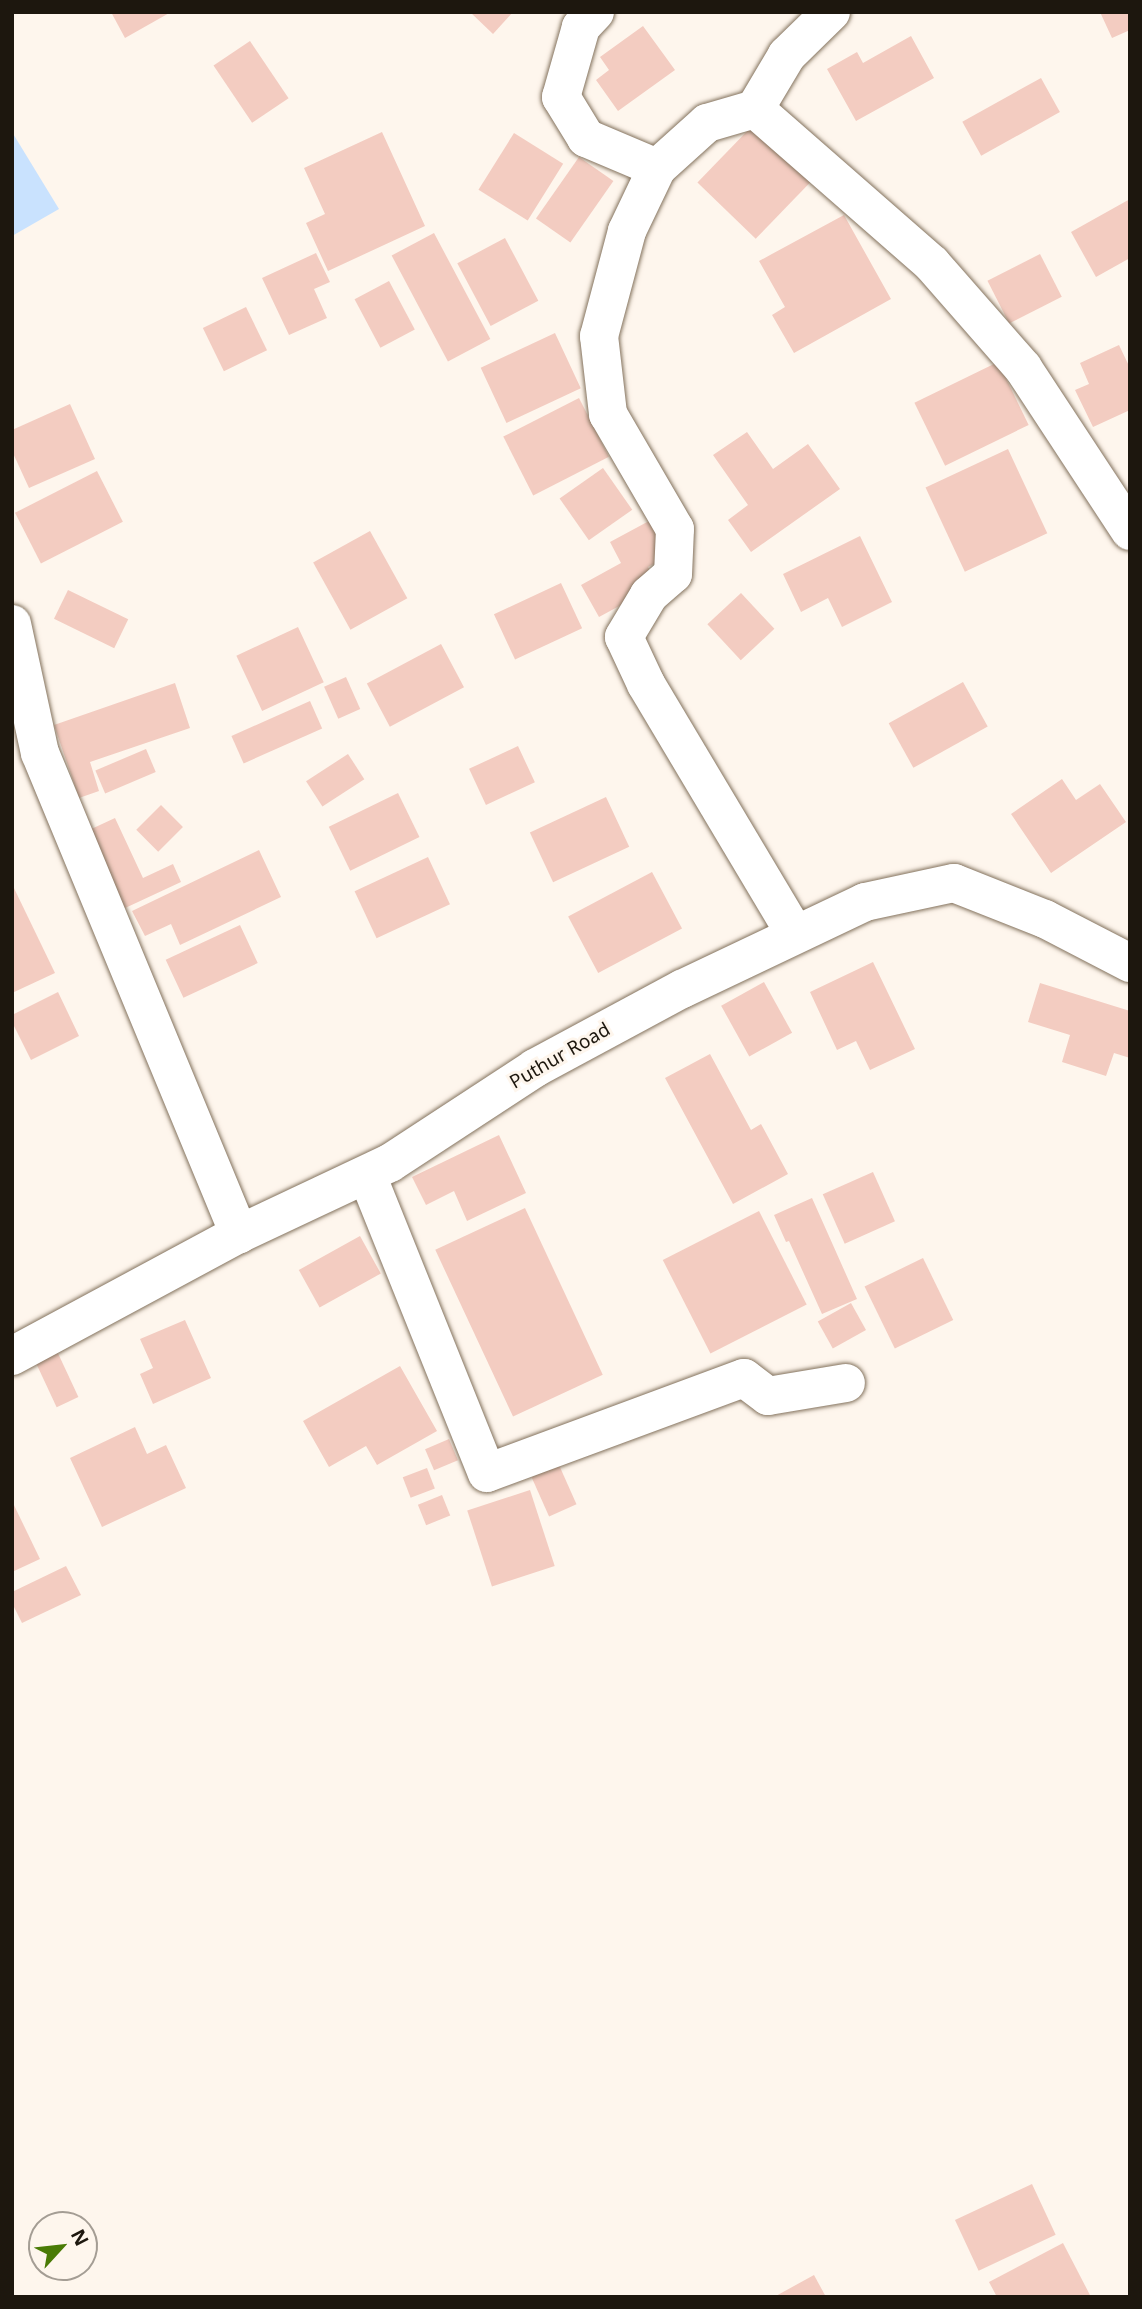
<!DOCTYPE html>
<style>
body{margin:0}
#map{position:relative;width:1142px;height:2309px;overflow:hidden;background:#fef6ed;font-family:"Noto Sans",sans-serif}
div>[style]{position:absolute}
.water>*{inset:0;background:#c9e2fe}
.building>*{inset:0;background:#f3ccc1;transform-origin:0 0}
.roads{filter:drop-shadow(0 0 2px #83725d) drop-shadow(0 0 2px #83725d)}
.street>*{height:38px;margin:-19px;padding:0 19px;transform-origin:19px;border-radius:19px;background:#fff}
.secondary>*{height:38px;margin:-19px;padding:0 19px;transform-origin:19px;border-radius:19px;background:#fff}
span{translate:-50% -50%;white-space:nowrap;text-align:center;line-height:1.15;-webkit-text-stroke:6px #fef6ed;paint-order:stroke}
.street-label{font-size:19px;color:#1d170e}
.frame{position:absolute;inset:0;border:14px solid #1d170e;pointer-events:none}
.north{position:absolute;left:28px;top:2211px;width:70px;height:70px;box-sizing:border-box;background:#fef6ed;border:2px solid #a49d94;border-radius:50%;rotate:63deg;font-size:19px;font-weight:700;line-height:28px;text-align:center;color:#1d170e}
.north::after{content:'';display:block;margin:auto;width:24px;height:32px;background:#4a7b06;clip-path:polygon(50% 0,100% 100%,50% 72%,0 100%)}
</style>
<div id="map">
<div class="water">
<i style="clip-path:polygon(12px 132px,59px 209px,12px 236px)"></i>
</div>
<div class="building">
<i style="clip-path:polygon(111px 12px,171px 12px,125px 38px)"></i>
<i style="clip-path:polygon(470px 12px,513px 12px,493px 34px)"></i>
<i style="clip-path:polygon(1100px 12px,1130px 12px,1130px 30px,1112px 38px)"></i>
<i style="clip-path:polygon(643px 26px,675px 70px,618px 111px,596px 80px,609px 70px,600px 57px)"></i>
<i style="clip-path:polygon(911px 36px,934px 78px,856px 121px,827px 69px,857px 52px,863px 63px)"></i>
<i style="left:250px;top:41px;width:69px;height:44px;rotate:56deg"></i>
<i style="left:1041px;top:78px;width:39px;height:90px;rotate:61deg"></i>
<i style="left:753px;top:125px;width:81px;height:80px;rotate:44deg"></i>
<i style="clip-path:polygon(382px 132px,425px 226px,328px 271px,306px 223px,325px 214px,304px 168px)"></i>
<i style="left:514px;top:133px;width:58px;height:67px;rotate:32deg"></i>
<i style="left:579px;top:157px;width:42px;height:75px;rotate:35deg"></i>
<i style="clip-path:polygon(1130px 199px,1130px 258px,1096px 277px,1071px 232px)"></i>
<i style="clip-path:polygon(844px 215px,891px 299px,794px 353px,772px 315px,785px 307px,759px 261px)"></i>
<i style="left:434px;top:233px;width:120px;height:48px;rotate:62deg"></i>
<i style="left:505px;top:238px;width:71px;height:54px;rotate:62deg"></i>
<i style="clip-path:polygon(316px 253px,330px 282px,314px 289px,327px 318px,289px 335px,262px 278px)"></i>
<i style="left:1040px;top:254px;width:48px;height:59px;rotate:63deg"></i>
<i style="left:389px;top:281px;width:55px;height:39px;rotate:62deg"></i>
<i style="left:246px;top:307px;width:48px;height:48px;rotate:64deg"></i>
<i style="left:555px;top:333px;width:61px;height:82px;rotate:65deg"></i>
<i style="clip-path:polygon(1119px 345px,1130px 368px,1130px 410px,1093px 427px,1075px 390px,1089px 384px,1080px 363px)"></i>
<i style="left:998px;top:362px;width:70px;height:93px;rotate:64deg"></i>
<i style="left:579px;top:398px;width:66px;height:85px;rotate:63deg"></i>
<i style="clip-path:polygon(70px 404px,95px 459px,29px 488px,12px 451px,12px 430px)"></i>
<i style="clip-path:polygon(747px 432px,773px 469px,808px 444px,840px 489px,751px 552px,728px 520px,748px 505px,713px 455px)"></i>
<i style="left:1008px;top:449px;width:93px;height:91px;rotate:65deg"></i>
<i style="left:603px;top:468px;width:51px;height:53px;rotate:55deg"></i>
<i style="left:97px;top:471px;width:57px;height:92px;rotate:63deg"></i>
<i style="clip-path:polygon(649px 521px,668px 556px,648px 567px,658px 585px,599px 617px,581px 585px,621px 563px,610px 542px)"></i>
<i style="left:370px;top:531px;width:77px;height:65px;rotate:61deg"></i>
<i style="clip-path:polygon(860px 536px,892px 602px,842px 627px,828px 598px,801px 612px,783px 574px)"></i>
<i style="left:561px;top:583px;width:50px;height:74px;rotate:65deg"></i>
<i style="left:68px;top:590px;width:67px;height:32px;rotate:26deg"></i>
<i style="left:741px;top:593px;width:49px;height:46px;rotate:47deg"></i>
<i style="left:298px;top:627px;width:61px;height:68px;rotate:65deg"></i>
<i style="left:441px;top:644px;width:49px;height:84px;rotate:62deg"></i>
<i style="left:346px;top:677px;width:35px;height:24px;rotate:66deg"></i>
<i style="left:963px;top:682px;width:51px;height:85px;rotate:61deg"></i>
<i style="clip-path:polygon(175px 683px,190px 728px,90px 762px,99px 791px,79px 798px,54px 725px)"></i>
<i style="left:310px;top:701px;width:30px;height:86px;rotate:66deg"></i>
<i style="left:518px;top:746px;width:40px;height:54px;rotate:65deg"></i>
<i style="left:146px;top:749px;width:25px;height:55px;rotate:67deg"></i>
<i style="left:348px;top:754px;width:30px;height:50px;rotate:57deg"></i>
<i style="clip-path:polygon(1062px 779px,1076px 800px,1100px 784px,1126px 822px,1051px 873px,1011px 814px)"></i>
<i style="left:398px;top:793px;width:49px;height:77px;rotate:64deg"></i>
<i style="left:606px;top:797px;width:55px;height:84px;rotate:65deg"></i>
<i style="left:161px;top:805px;width:31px;height:35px;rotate:45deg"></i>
<i style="clip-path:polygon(115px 818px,143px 878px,173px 864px,181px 882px,123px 909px,87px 831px)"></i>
<i style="clip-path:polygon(259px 850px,281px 897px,180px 945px,171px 924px,145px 936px,132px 911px)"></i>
<i style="left:428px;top:857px;width:52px;height:81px;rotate:65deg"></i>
<i style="left:652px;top:872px;width:64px;height:95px;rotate:62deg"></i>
<i style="clip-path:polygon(12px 884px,55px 973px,12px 993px)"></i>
<i style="left:240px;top:925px;width:42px;height:82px;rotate:65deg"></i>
<i style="clip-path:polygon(873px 962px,915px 1049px,870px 1070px,856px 1041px,837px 1050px,810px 992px)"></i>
<i style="left:764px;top:982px;width:58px;height:49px;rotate:61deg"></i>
<i style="clip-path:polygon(1040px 983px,1130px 1011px,1130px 1058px,1114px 1053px,1106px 1076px,1062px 1062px,1070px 1035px,1028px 1022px)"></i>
<i style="clip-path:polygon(58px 992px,79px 1036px,31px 1060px,12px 1022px,12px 1015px)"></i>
<i style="clip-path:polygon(710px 1054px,751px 1130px,761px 1124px,788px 1174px,733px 1204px,665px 1078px)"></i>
<i style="clip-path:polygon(499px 1135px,526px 1193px,467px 1221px,454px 1191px,426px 1205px,412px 1177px)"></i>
<i style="left:873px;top:1172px;width:54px;height:55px;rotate:66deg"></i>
<i style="clip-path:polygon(812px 1198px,857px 1299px,822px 1314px,789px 1241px,786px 1242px,774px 1215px)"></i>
<i style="left:525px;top:1208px;width:184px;height:99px;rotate:65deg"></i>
<i style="left:759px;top:1211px;width:105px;height:108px;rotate:63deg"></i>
<i style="left:360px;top:1236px;width:43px;height:70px;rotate:61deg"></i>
<i style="left:923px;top:1258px;width:69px;height:65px;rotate:64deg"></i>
<i style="left:851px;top:1303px;width:31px;height:38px;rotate:61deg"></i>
<i style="clip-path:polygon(185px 1320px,211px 1378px,153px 1404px,140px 1374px,153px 1368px,140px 1339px)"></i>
<i style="left:56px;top:1349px;width:53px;height:24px;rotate:65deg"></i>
<i style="clip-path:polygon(400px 1366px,437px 1431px,377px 1465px,366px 1446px,329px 1467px,303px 1421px)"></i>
<i style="clip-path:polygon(135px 1427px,147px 1454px,166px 1445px,186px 1488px,102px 1527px,70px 1458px)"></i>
<i style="left:449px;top:1439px;width:23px;height:26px;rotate:67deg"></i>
<i style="left:559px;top:1465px;width:43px;height:30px;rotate:66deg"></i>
<i style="left:427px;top:1468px;width:22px;height:26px;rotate:69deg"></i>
<i style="left:530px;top:1490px;width:80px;height:66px;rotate:72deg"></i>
<i style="left:442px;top:1495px;width:22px;height:26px;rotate:68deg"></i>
<i style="clip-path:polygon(12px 1501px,40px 1559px,12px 1572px)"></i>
<i style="clip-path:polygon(66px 1566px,81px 1595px,22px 1623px,12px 1603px,12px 1592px)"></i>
<i style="left:1032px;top:2184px;width:56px;height:85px;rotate:65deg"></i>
<i style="clip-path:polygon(1063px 2243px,1091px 2297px,997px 2297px,989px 2282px)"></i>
<i style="clip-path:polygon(814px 2275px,826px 2297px,774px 2297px)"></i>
</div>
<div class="roads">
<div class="street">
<i style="left:595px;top:12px;width:21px;rotate:133deg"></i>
<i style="left:581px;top:27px;width:73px;rotate:105.9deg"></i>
<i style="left:561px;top:97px;width:48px;rotate:58.6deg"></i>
<i style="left:586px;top:138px;width:77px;rotate:22.9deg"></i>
<i style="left:831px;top:12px;width:62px;rotate:135.7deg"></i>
<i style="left:787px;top:55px;width:63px;rotate:120.7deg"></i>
<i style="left:755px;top:109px;width:235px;rotate:41.2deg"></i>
<i style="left:932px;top:264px;width:138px;rotate:48.8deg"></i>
<i style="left:1023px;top:368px;width:195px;rotate:56.7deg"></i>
<i style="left:755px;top:109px;width:50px;rotate:163.7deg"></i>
<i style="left:707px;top:123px;width:67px;rotate:138deg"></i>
<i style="left:657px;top:168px;width:70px;rotate:115.5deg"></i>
<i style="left:627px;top:231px;width:109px;rotate:104.9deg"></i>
<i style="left:599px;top:336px;width:79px;rotate:83.4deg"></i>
<i style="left:608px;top:414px;width:133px;rotate:59.8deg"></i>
<i style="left:675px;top:529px;width:45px;rotate:92.5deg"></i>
<i style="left:673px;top:574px;width:32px;rotate:139deg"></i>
<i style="left:649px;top:595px;width:49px;rotate:120.8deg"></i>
<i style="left:624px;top:637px;width:52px;rotate:64.9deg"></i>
<i style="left:646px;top:684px;width:291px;rotate:59.2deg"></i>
<i style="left:12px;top:624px;width:132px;rotate:77.8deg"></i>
<i style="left:40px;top:753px;width:521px;rotate:67.52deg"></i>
<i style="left:367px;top:1175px;width:321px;rotate:68.1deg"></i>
<i style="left:487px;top:1473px;width:274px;rotate:-20.3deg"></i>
<i style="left:744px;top:1378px;width:30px;rotate:37deg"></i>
<i style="left:768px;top:1396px;width:79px;rotate:-9.5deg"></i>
</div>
<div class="secondary">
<i style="left:12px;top:1356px;width:258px;rotate:-28.3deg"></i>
<i style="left:239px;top:1234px;width:167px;rotate:-25.2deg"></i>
<i style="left:390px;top:1163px;width:173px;rotate:-33.2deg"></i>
<i style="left:535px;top:1068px;width:167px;rotate:-28.3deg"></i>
<i style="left:682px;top:989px;width:203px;rotate:-25.4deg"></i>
<i style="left:865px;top:902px;width:91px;rotate:-12.1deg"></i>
<i style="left:954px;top:883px;width:98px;rotate:21.6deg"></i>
<i style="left:1045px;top:919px;width:96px;rotate:27.4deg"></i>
</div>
</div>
<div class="street-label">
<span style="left:560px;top:1056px;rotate:-30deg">Puthur Road</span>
</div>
<div class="frame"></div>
<div class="north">N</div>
</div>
